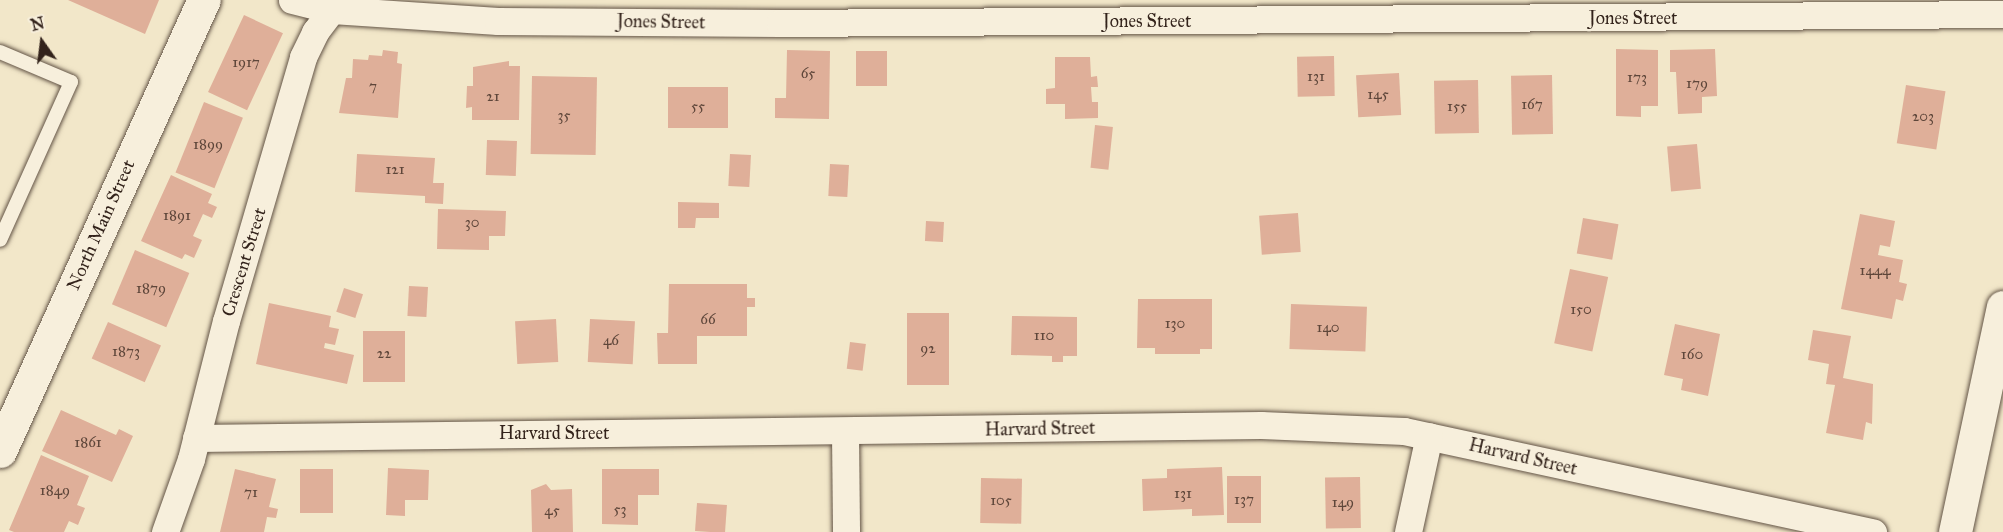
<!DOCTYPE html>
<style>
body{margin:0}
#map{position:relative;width:2003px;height:532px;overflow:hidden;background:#f2e7c9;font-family:"IM FELL Great Primer",serif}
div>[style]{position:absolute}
.building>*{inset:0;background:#dfaf99;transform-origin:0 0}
.roads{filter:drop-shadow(0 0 2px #635446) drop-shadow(0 0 2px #635446)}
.lane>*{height:14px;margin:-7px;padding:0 7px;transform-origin:7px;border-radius:7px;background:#f7efdc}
.street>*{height:27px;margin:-13.5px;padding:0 13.5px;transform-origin:13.5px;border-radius:13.5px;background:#f7efdc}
.secondary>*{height:33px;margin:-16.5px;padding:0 16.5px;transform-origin:16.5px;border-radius:16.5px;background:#f7efdc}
span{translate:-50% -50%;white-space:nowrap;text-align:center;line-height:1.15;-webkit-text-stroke:4.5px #f7efdc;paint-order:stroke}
.number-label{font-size:15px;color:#5e463a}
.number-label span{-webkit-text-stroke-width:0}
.street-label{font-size:18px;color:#33231b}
.north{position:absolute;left:12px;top:12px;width:60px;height:60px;-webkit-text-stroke:4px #f7efdc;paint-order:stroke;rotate:346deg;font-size:16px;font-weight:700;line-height:24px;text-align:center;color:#33231b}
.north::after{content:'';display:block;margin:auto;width:21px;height:27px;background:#33231b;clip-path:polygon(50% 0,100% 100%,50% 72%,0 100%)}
</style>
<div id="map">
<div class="building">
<i style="clip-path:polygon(68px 0,159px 0,145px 34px)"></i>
<i style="left:244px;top:15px;width:43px;height:85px;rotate:25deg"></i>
<i style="clip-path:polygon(1616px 49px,1658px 50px,1658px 106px,1641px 106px,1641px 117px,1616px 116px)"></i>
<i style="clip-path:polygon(1715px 49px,1717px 96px,1702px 97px,1702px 113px,1678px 114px,1676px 72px,1670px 72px,1670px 50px)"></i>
<i style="clip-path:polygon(383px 50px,398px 52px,397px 63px,402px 64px,398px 118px,339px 113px,346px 78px,352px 78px,353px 59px,368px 60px,369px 55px,382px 56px)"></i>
<i style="clip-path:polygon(787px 50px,830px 51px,829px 119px,775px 118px,775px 98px,786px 98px)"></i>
<i style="left:856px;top:51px;width:31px;height:35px"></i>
<i style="left:1334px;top:56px;width:40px;height:37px;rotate:89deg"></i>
<i style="clip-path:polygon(1055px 57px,1090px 57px,1091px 77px,1097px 76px,1098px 87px,1091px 87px,1092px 102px,1098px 102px,1098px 118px,1065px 119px,1065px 104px,1046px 104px,1046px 89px,1055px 88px)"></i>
<i style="clip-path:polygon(509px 61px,509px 66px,520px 66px,519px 120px,472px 120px,472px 107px,466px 108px,467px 86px,473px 86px,473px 67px)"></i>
<i style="left:1399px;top:73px;width:42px;height:43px;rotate:87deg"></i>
<i style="left:1552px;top:75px;width:59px;height:41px;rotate:89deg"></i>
<i style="left:532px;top:76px;width:65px;height:78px;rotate:1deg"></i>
<i style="left:1478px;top:80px;width:53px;height:44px;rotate:89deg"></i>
<i style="left:1906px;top:85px;width:40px;height:59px;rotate:9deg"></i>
<i style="left:668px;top:87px;width:60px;height:41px"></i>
<i style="left:204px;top:102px;width:42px;height:76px;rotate:22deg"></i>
<i style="left:1095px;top:125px;width:18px;height:43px;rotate:6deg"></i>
<i style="left:487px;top:140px;width:30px;height:35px;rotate:2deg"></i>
<i style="left:1697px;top:144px;width:45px;height:30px;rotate:85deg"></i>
<i style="clip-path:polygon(357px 154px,435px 158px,433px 183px,444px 183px,443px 204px,425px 203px,425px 196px,355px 192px)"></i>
<i style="left:730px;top:154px;width:21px;height:32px;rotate:3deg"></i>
<i style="left:830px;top:164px;width:19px;height:32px;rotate:3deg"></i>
<i style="clip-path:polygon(171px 175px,212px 194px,208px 203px,217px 207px,212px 218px,203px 214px,193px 236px,202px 240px,194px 258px,185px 254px,182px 259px,141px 241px)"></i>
<i style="clip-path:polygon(678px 202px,719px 203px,719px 218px,696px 218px,695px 228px,678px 228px)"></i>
<i style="clip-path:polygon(438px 209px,506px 211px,505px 236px,489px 236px,489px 250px,437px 249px)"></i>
<i style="left:1298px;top:213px;width:39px;height:39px;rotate:86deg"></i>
<i style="clip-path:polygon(1860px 214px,1895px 221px,1890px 247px,1880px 245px,1878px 255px,1903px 260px,1899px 282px,1907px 284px,1903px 301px,1896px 299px,1892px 319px,1841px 309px)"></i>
<i style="left:1583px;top:218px;width:36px;height:36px;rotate:10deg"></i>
<i style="left:926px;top:221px;width:18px;height:20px;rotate:3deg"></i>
<i style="left:135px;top:250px;width:59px;height:59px;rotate:23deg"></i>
<i style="left:1570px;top:269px;width:39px;height:76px;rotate:12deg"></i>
<i style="clip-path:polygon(669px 284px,747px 284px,747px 298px,755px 298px,755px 307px,747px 307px,747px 336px,697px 336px,697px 364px,658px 364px,657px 333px,668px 333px)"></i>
<i style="left:409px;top:286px;width:19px;height:30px;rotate:3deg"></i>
<i style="left:344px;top:288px;width:20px;height:25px;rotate:18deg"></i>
<i style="clip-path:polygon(1138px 299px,1212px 299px,1212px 349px,1200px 349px,1200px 354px,1155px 354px,1155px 348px,1137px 348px)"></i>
<i style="clip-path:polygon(269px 303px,331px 316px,329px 327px,339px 329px,335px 345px,325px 343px,324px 348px,354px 355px,347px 384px,256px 364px)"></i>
<i style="left:1291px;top:304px;width:76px;height:45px;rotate:2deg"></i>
<i style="left:949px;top:313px;width:72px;height:42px;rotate:90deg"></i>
<i style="clip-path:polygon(1012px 316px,1077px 317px,1077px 356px,1063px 356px,1063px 362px,1052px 362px,1052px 356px,1011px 355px)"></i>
<i style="left:556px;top:319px;width:43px;height:41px;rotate:87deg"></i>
<i style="left:590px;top:319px;width:45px;height:43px;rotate:3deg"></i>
<i style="left:108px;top:322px;width:58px;height:40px;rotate:24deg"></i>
<i style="clip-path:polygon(1675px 324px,1720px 334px,1708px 396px,1681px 390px,1683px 379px,1664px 375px)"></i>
<i style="clip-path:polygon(1813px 330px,1851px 336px,1843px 378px,1873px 384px,1872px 424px,1866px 422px,1863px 440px,1826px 433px,1835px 385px,1826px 384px,1829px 364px,1808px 360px)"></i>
<i style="left:363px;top:331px;width:42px;height:51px"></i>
<i style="left:850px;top:342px;width:16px;height:27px;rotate:7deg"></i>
<i style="clip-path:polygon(61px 410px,116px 435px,119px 429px,133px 436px,112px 482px,42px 451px)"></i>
<i style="clip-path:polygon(41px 455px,89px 476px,77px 505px,85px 508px,78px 525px,69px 521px,64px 532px,14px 532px,9px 530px)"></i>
<i style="clip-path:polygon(1222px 467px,1224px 515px,1192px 516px,1192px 509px,1143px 511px,1142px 479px,1167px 478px,1167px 469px)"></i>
<i style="clip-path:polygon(388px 468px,429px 470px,428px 500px,405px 500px,405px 516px,386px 515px)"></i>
<i style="clip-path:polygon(235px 469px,276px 479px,269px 507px,278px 509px,276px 518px,267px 517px,264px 532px,220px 532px)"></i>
<i style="left:300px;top:469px;width:33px;height:44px"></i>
<i style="clip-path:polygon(602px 469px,659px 469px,659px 495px,638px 495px,638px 525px,602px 524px)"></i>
<i style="left:1227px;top:476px;width:34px;height:47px"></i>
<i style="left:1360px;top:477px;width:51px;height:35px;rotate:89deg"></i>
<i style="left:981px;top:478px;width:41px;height:45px;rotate:1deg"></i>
<i style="clip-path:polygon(546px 484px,551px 490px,572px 489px,573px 532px,532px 532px,531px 490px)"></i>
<i style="left:697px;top:503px;width:30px;height:28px;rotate:4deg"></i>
</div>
<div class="roads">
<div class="lane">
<i style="left:0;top:52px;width:77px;rotate:22.9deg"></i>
<i style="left:71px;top:82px;width:173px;rotate:114.2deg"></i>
</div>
<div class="street">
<i style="left:292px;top:0;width:41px;rotate:14deg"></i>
<i style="left:332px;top:10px;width:166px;rotate:3.8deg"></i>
<i style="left:498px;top:21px;width:282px;rotate:0.4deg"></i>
<i style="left:780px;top:23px;width:1223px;rotate:-0.42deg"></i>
<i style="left:845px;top:433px;width:99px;rotate:89.4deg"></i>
<i style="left:196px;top:438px;width:1065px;rotate:-0.7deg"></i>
<i style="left:1261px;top:425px;width:143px;rotate:2.4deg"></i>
<i style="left:1404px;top:431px;width:480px;rotate:12.2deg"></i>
<i style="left:165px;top:532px;width:77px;rotate:-70.4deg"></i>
<i style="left:191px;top:459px;width:142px;rotate:-75.8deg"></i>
<i style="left:226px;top:321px;width:275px;rotate:-73.7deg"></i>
<i style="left:303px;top:57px;width:28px;rotate:-64deg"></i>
<i style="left:315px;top:32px;width:40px;rotate:-53deg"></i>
<i style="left:1408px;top:532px;width:98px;rotate:-77.7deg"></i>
</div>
<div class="secondary">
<i style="left:0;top:451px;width:495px;rotate:-65.7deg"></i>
<i style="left:1955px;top:532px;width:230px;rotate:-78deg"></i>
</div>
</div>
<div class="number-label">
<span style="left:246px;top:63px">1917</span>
<span style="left:808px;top:74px">65</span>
<span style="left:1316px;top:77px">131</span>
<span style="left:1637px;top:78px">173</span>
<span style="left:1697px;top:84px">179</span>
<span style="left:373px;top:87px">7</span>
<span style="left:1378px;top:95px">145</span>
<span style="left:493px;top:97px">21</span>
<span style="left:1532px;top:105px">167</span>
<span style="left:698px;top:107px">55</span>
<span style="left:1457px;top:107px">155</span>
<span style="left:564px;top:116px">35</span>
<span style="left:1923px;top:117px">203</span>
<span style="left:208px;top:145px">1899</span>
<span style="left:395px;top:170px">121</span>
<span style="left:177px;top:216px">1891</span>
<span style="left:472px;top:223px">30</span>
<span style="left:1875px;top:271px">1444</span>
<span style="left:151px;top:289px">1879</span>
<span style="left:1581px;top:310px">150</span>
<span style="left:708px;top:320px">66</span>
<span style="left:1175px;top:324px">130</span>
<span style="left:1328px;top:328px">140</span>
<span style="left:1044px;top:336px">110</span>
<span style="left:611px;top:341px">46</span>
<span style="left:928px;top:349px">92</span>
<span style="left:126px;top:352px">1873</span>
<span style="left:384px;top:354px">22</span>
<span style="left:1692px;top:355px">160</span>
<span style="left:88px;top:443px">1861</span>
<span style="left:55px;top:491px">1849</span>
<span style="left:251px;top:493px">71</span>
<span style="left:1183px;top:494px">131</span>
<span style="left:1244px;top:500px">137</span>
<span style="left:1001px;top:501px">105</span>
<span style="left:1343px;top:503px">149</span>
<span style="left:620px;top:510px">53</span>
<span style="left:552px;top:511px">45</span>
</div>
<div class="street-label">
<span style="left:1633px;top:18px">Jones Street</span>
<span style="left:1147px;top:21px">Jones Street</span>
<span style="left:661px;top:22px;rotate:1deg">Jones Street</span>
<span style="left:101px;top:225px;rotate:-66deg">North Main Street</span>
<span style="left:244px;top:262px;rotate:-73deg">Crescent Street</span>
<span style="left:1040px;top:429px;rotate:-1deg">Harvard Street</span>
<span style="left:554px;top:433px">Harvard Street</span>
<span style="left:1523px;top:457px;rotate:13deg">Harvard Street</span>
</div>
<div class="north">N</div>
</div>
